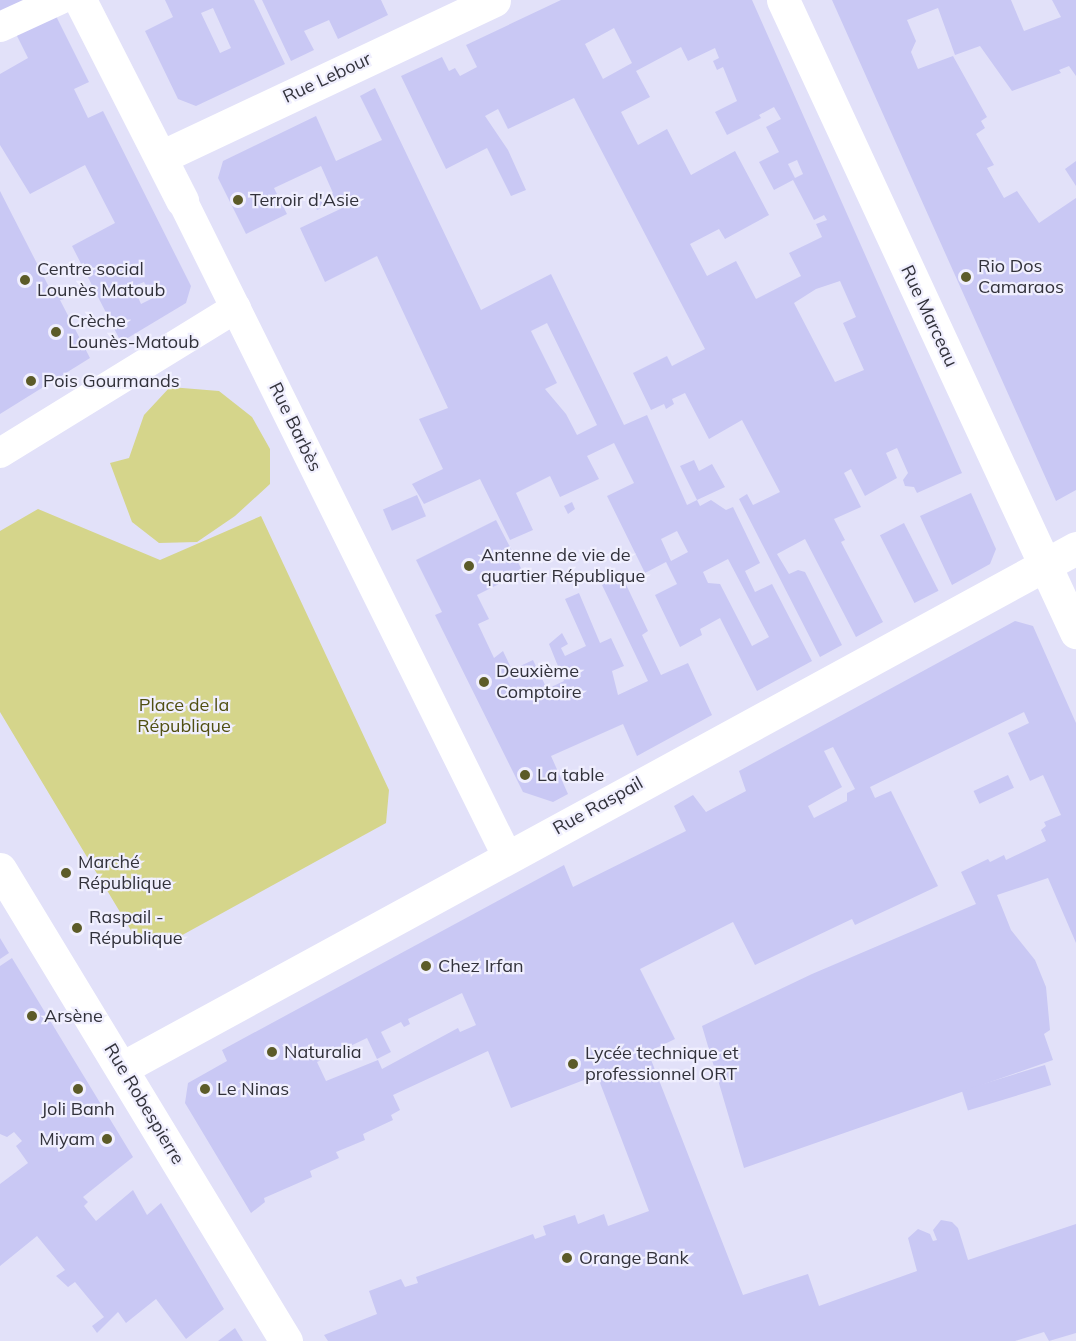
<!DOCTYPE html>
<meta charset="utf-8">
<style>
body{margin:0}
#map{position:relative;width:1076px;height:1341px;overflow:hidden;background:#e2e1f9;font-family:Mulish,sans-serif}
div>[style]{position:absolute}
.green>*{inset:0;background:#d5d58b}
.building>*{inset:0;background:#c9c8f4;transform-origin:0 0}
.pedestrian>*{height:30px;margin:-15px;padding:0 15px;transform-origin:15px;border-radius:15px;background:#fff}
.minor>*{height:33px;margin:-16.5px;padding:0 16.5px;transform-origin:16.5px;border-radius:16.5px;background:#fff}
.dots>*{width:16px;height:16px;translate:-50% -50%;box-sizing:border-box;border:3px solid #f0effe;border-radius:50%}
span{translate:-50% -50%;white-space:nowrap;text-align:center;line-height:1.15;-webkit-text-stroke:4.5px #f0effe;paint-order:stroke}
.street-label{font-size:18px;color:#32323b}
.poi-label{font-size:18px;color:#32323b}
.left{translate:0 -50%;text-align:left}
.right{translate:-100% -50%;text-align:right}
.park-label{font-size:18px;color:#504f12}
</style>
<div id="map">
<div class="green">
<i style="clip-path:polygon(170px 387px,219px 391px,252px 417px,270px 449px,270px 484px,235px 516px,197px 542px,159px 543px,132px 522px,110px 463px,129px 458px,144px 415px)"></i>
<i style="clip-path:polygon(38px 509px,160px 560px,261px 516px,389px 790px,386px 823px,166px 944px,153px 946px,142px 942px,132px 932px,0 712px,0 531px)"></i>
</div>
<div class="building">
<i style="clip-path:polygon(0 0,42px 0,0 19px)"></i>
<i style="clip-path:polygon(evenodd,165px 0,254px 0,285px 64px,196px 106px,178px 99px,145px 31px,173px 17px,165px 0,213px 8px,231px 48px,220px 53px,201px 13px,213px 8px)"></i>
<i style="clip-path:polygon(262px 0,381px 0,388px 15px,338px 39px,329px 20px,304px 31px,314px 50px,291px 61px)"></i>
<i style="clip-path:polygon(evenodd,561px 0,752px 0,962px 473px,917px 493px,914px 487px,905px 486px,903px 480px,908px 473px,897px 448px,886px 453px,897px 478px,865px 496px,851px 469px,844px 473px,861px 507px,834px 519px,845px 540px,841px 542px,883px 622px,856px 637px,805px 539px,777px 554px,789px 574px,798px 570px,805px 572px,842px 645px,820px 657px,739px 499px,747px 494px,753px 505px,780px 492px,742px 420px,709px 439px,685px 393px,672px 399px,674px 404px,666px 409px,664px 404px,651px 410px,633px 373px,667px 356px,672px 366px,705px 349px,574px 98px,508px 129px,498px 109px,485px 116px,508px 150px,526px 190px,511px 196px,487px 148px,446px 169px,401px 76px,442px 57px,449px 71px,455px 68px,460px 76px,477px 67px,466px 45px,561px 0,614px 28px,632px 63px,603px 79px,585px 44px,614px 28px,561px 0,681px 47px,688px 61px,715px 48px,719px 58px,713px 61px,717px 70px,723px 67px,737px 101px,715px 112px,727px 135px,761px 118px,759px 115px,774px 107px,781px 119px,766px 127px,779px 152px,759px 162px,774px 190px,793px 180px,814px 220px,824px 215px,827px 220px,816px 224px,822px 237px,789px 253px,801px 276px,756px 299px,736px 261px,707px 276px,690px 244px,719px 229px,725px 239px,769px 215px,735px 151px,691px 175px,667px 129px,638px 145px,621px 112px,650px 97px,636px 71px,681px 47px,561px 0,797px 160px,803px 174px,795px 178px,788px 164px,797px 160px,561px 0,840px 281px,856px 317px,843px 323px,864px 370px,835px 382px,794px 303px,816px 289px,840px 281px)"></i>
<i style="clip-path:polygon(832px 0,1011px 0,1024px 31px,1061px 17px,1052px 0,1076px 0,1076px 76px,1069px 66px,1059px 70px,1061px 73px,1012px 91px,980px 46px,955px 55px,938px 8px,907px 20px,916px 41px,911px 52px,918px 69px,953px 56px,987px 117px,981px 121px,985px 128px,976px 134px,994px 165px,987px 168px,1004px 198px,1017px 191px,1039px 223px,1076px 198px,1076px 490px,1056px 501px)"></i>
<i style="clip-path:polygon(evenodd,52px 8px,89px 82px,74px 89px,88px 118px,103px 111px,191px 286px,186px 303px,121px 342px,72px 246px,115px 223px,85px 165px,30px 194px,0 145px,0 74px,28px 58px,12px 26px,52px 8px,144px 282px,153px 298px,141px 304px,137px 295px,142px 293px,139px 287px,134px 291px,132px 287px,144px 282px)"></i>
<i style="clip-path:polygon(evenodd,375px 88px,481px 310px,551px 274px,624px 425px,647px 415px,687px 505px,697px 500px,700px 506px,711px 500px,726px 510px,733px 507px,760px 563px,745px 571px,755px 592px,772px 584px,812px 661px,757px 691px,720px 618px,700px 629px,702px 635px,680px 647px,655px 595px,677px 584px,666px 562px,645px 573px,607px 496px,634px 483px,614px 443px,587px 456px,599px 479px,560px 497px,550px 476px,516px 493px,533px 530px,510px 540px,480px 479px,424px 504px,412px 484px,443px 469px,419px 419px,448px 408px,377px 256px,325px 282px,300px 228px,353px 203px,349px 195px,317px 210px,314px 202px,333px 193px,321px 166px,274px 188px,287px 214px,246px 234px,218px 178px,223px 161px,316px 116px,336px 161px,382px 140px,360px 96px,375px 88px,547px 323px,597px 425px,577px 435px,566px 414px,545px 389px,557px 383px,531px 331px,547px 323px,375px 88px,677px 531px,688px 552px,671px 561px,661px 539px,677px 531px,375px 88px,728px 559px,769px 637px,752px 646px,720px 584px,708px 583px,703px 572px,728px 559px)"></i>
<i style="clip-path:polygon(1076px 161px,1076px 186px,1065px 169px)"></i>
<i style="clip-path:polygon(0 191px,51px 291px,58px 287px,64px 299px,60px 300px,90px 358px,0 414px)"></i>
<i style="clip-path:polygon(694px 460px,699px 471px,712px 464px,725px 487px,697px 500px,680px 466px)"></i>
<i style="clip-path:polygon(971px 493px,996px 549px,990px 564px,952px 585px,920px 516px)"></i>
<i style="left:417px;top:495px;width:23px;height:37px;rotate:67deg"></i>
<i style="clip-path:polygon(572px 502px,575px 509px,568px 514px,564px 506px)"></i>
<i style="clip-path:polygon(496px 520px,523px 572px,477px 595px,489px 619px,478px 624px,494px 658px,503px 651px,512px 670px,533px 660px,547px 689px,564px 681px,549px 644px,562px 633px,568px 644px,561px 648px,565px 656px,586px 646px,565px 599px,579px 593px,600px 643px,611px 638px,624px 666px,612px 671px,618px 695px,648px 681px,602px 585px,622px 576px,648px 631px,642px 635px,661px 675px,688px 663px,712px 715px,637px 756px,623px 724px,551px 756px,568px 794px,553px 802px,523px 792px,435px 615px,442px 612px,416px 560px)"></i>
<i style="left:904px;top:523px;width:76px;height:27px;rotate:63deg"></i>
<i style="clip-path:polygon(evenodd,1015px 621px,1033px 626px,1076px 723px,1076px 943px,1048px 878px,997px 895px,1011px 930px,1035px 960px,1046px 987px,1050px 1030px,1044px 1034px,1053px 1060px,744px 1168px,702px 1026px,812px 974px,976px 904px,961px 872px,988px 859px,990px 862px,1004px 855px,1006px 860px,1046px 841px,1041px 830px,1046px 826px,1044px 822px,1061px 815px,1043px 775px,1030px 781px,1008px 733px,1029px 723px,1024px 712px,870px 787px,875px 798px,891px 791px,938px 886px,855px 925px,852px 919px,755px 965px,733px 922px,640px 969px,675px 1039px,648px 1052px,743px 1295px,808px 1274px,819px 1306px,917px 1271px,908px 1238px,918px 1229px,930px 1234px,933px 1241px,937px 1240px,933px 1230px,941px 1220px,952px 1222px,958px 1228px,968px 1260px,1076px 1224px,1076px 1333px,1049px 1341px,1044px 1332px,1015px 1341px,328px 1341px,324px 1335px,377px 1314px,369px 1291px,401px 1279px,405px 1287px,418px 1283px,416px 1277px,533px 1234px,535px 1239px,546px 1235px,543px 1226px,575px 1215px,578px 1224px,604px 1214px,608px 1226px,649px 1211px,597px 1075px,511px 1108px,488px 1051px,393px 1095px,400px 1110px,391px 1115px,393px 1120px,363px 1134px,365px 1140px,336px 1152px,339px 1158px,310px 1171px,312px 1177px,264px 1198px,265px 1202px,251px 1213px,185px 1103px,188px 1083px,227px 1061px,222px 1050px,564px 865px,573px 887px,686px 831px,674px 806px,693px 795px,706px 812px,746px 791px,739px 771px,1015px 621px,833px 747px,855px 789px,847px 793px,847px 801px,814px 818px,808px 806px,842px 787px,824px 751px,833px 747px,1015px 621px,462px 993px,476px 1025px,460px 1032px,458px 1028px,382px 1069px,378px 1060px,326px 1081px,317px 1062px,367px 1038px,377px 1059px,391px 1052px,381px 1032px,401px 1022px,404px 1027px,410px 1024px,408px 1019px,462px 993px)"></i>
<i style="left:1008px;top:775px;width:14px;height:38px;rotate:65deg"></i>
<i style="clip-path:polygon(0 938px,9px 953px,0 959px)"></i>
<i style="clip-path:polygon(12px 958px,133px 1157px,83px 1197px,88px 1202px,84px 1206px,96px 1221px,133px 1190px,147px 1215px,161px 1203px,224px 1309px,186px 1339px,156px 1299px,126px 1323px,118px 1312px,97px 1333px,92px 1326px,104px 1317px,75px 1282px,68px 1287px,56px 1276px,65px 1270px,37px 1236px,0 1266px,0 1184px,28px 1163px,16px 1146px,22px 1141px,14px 1132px,7px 1137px,0 1134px,0 966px)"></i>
<i style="left:1045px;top:1065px;width:21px;height:87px;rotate:73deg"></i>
<i style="clip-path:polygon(235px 1328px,243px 1341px,218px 1341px)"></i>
</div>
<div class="pedestrian">
<i style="left:0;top:27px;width:65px;rotate:-24.6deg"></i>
<i style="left:182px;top:200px;width:732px;rotate:63.64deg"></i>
<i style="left:0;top:453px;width:277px;rotate:-31.6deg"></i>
</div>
<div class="minor">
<i style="left:80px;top:0;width:225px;rotate:63deg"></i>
<i style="left:783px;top:0;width:697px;rotate:65.13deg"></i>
<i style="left:161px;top:157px;width:368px;rotate:-25.2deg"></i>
<i style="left:0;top:869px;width:552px;rotate:58.79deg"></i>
<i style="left:122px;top:1068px;width:1087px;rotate:-28.59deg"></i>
</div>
<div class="dots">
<i style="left:238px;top:200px;background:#5c5b28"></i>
<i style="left:966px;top:277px;background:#5c5b28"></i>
<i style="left:25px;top:280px;background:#5c5b28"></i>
<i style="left:56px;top:332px;background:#5c5b28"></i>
<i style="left:31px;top:381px;background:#5c5b28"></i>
<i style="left:469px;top:566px;background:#5c5b28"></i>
<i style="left:484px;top:682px;background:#5c5b28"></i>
<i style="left:525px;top:775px;background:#5c5b28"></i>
<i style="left:66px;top:873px;background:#5c5b28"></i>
<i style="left:77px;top:928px;background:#5c5b28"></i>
<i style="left:426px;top:966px;background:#5c5b28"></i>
<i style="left:32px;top:1016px;background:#5c5b28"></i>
<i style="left:272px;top:1052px;background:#5c5b28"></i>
<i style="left:573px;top:1064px;background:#5c5b28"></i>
<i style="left:78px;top:1089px;background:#5c5b28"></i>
<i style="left:205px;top:1089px;background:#5c5b28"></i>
<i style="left:107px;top:1139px;background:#5c5b28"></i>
<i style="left:567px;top:1258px;background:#5c5b28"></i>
</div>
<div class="street-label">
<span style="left:327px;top:78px;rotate:-25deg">Rue Lebour</span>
<span style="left:929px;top:316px;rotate:65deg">Rue Marceau</span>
<span style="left:295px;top:427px;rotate:64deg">Rue Barbès</span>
<span style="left:598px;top:806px;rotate:-29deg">Rue Raspail</span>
<span style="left:144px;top:1104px;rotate:59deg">Rue Robespierre</span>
</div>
<div class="poi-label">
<span class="left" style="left:250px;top:200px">Terroir d'Asie</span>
<span class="left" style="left:978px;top:277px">Rio Dos<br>Camaraos</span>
<span class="left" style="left:37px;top:280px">Centre social<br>Lounès Matoub</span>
<span class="left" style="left:68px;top:332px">Crèche<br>Lounès-Matoub</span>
<span class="left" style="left:43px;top:381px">Pois Gourmands</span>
<span class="left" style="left:481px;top:566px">Antenne de vie de<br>quartier République</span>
<span class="left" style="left:496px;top:682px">Deuxième<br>Comptoire</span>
<span class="left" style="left:537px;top:775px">La table</span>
<span class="left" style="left:78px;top:873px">Marché<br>République</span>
<span class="left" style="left:89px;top:928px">Raspail -<br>République</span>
<span class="left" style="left:438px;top:966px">Chez Irfan</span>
<span class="left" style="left:44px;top:1016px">Arsène</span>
<span class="left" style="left:284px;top:1052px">Naturalia</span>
<span class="left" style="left:585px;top:1064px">Lycée technique et<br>professionnel ORT</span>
<span class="left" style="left:217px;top:1089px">Le Ninas</span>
<span style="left:78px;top:1109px">Joli Banh</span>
<span class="right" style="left:95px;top:1139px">Miyam</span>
<span class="left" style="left:579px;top:1258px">Orange Bank</span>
</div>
<div class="park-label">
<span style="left:184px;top:716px">Place de la<br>République</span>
</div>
</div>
